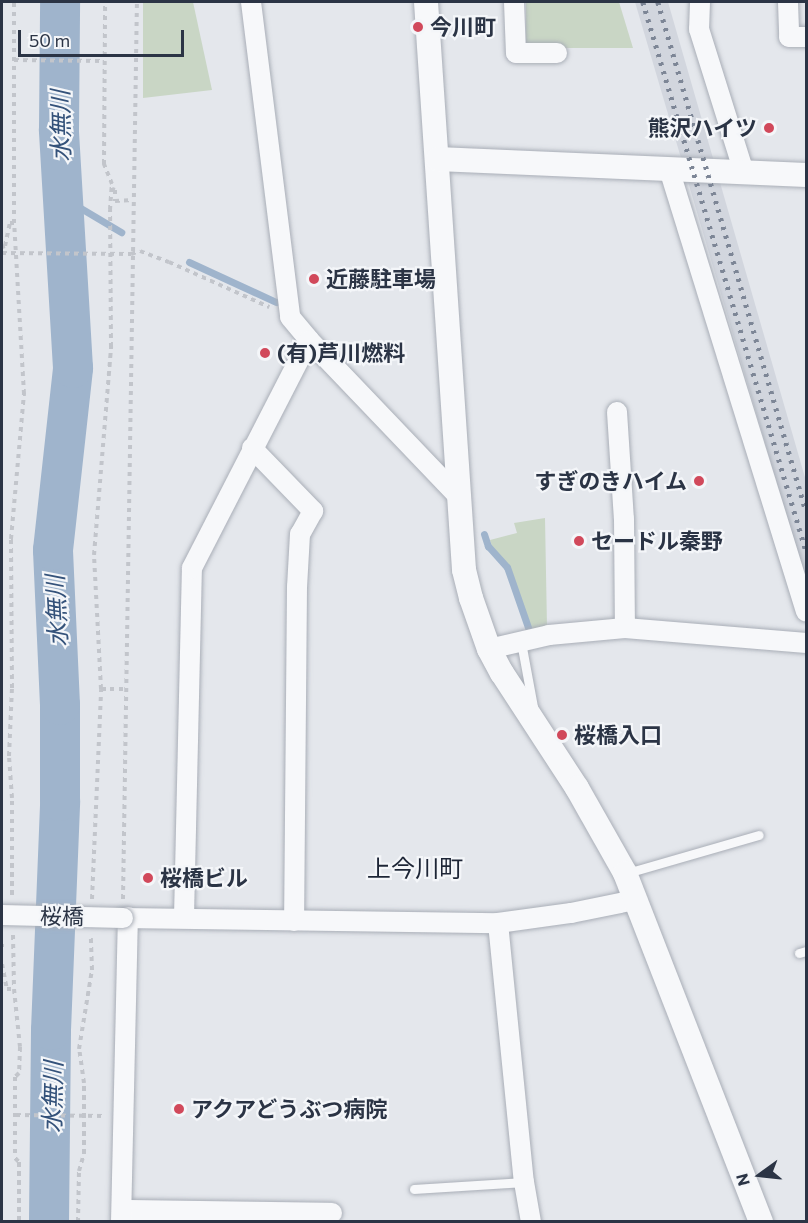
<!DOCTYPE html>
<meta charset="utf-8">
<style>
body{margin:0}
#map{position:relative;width:808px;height:1223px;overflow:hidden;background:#e4e7ec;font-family:Commissioner,"Noto Sans JP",sans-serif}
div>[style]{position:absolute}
.built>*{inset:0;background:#d2d6de}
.green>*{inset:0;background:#c9d6c5}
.stream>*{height:7px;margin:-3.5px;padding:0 3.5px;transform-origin:3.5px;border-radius:3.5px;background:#9fb4cc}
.river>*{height:40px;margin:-20px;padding:0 20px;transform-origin:20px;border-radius:20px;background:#9fb4cc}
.path>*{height:4px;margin-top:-2px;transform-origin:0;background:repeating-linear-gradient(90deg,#c2c5cb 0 4.5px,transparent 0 9px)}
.roads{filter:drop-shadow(0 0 2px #a9aeb7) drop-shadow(0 0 2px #a9aeb7)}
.service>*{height:9px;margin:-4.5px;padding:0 4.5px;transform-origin:4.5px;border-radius:4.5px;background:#f7f8fa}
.minor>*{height:20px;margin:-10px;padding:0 10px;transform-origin:10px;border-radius:10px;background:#f7f8fa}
.tertiary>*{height:24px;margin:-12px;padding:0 12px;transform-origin:12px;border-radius:12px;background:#f7f8fa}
.rail>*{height:4.5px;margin-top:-2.25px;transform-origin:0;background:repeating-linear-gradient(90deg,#7d8696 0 3px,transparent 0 9px)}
.path-bridge>*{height:4px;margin-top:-2px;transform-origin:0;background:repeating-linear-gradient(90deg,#c2c5cb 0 4.5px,transparent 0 9px)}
.bridges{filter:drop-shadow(0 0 2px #a9aeb7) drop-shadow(0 0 2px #a9aeb7)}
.minor-bridge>*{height:20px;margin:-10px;padding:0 10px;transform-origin:10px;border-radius:10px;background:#f7f8fa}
.dots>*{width:16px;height:16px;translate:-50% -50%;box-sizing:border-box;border:3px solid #f4f6f9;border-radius:50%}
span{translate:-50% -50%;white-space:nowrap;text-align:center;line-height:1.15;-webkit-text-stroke:4.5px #f4f6f9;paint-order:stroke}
.poi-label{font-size:22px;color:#2b3445;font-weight:700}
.left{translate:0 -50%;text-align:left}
.right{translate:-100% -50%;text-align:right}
.street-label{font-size:22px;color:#2b3445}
.water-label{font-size:24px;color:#34527a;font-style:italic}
.neighbourhood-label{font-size:24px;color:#1d2536}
.frame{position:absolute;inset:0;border:3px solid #2b3445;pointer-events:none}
.north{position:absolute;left:730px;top:1145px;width:60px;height:60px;-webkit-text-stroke:4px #f4f6f9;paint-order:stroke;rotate:255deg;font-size:16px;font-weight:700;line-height:24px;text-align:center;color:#2b3445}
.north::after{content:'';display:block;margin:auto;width:21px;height:27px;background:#2b3445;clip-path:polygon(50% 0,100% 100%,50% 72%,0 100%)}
.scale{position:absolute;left:18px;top:30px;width:166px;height:27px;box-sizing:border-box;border:3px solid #2b3445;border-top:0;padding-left:8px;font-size:18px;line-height:21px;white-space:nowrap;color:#2b3445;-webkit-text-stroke:4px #f4f6f9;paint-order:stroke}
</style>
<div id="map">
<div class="built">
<i style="clip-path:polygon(635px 2px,668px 2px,806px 481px,806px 582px)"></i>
</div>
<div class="green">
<i style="clip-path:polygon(143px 2px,193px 2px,212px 90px,143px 98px)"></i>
<i style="clip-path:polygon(526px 2px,619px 2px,633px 48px,530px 48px,526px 45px)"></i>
<i style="clip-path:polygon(545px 518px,547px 627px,532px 630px,511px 569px,493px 549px,490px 540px,517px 533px,514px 523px)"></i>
</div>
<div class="stream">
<i style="left:62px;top:197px;width:69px;rotate:30.7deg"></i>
<i style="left:189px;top:262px;width:96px;rotate:24.7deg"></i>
<i style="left:484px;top:534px;width:13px;rotate:72deg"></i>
<i style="left:488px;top:546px;width:28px;rotate:48deg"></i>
<i style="left:507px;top:567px;width:67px;rotate:70.8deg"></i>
</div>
<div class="river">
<i style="left:49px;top:1222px;width:192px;rotate:-89.4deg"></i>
<i style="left:51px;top:1030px;width:229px;rotate:-87.7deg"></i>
<i style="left:60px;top:801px;width:96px;rotate:-90deg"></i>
<i style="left:60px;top:705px;width:155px;rotate:-92.6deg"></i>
<i style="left:53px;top:550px;width:183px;rotate:-83.7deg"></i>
<i style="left:73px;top:368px;width:239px;rotate:-93.4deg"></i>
<i style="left:59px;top:129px;width:127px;rotate:-89.5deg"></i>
</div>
<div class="path">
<i style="left:14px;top:60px;width:90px;rotate:0.6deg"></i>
<i style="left:112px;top:189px;width:3px;rotate:18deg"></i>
<i style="left:115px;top:190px;width:11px;rotate:90deg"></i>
<i style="left:115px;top:201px;width:18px;rotate:-3deg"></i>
<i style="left:2px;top:247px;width:3px;rotate:-18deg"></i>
<i style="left:5px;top:246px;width:24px;rotate:-78deg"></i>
<i style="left:10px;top:223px;width:4px"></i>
<i style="left:2px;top:252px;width:1px;rotate:90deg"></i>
<i style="left:131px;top:254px;width:9px;rotate:-18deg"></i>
<i style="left:140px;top:251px;width:31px;rotate:21deg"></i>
<i style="left:169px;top:262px;width:110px;rotate:24.2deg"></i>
<i style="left:101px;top:689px;width:25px"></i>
<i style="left:12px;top:895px;width:97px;rotate:-90deg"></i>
<i style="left:12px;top:798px;width:42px;rotate:-94.1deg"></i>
<i style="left:9px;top:756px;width:68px;rotate:-87.5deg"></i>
<i style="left:12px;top:688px;width:149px;rotate:-90.4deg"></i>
<i style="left:11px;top:539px;width:146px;rotate:-84.9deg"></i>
<i style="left:24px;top:394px;width:171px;rotate:-93.3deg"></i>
<i style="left:14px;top:223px;width:221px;rotate:-90deg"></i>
<i style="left:92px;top:899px;width:210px;rotate:-87.5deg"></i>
<i style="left:101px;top:689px;width:134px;rotate:-93deg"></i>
<i style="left:94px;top:555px;width:209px;rotate:-85.3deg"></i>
<i style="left:111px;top:347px;width:137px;rotate:-90.4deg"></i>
<i style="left:110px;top:210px;width:26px;rotate:-86deg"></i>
<i style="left:112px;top:184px;width:22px;rotate:-112deg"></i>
<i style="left:104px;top:164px;width:162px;rotate:-89.6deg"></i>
<i style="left:123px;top:899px;width:897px;rotate:-89.11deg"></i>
<i style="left:13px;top:935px;width:54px;rotate:88.9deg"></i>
<i style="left:14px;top:989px;width:58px;rotate:84.1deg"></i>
<i style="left:20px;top:1047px;width:26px;rotate:92deg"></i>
<i style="left:19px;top:1073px;width:6px;rotate:135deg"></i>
<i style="left:15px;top:1077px;width:81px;rotate:90deg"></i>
<i style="left:15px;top:1158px;width:6px;rotate:45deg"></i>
<i style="left:19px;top:1162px;width:60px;rotate:90deg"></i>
<i style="left:2px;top:947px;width:3px;rotate:-90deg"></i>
<i style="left:2px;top:964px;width:25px;rotate:79deg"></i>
<i style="left:7px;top:989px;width:7px"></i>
<i style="left:16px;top:1115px;width:89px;rotate:0.6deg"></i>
<i style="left:78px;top:1222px;width:51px;rotate:-88.9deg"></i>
<i style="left:79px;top:1171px;width:18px;rotate:-74deg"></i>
<i style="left:84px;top:1154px;width:71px;rotate:-90deg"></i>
<i style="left:84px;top:1083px;width:34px;rotate:-98deg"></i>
<i style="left:79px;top:1049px;width:80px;rotate:-80.7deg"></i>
<i style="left:92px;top:970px;width:33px;rotate:-92deg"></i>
</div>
<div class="roads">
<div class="service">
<i style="left:521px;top:642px;width:66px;rotate:79.5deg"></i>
<i style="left:627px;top:873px;width:137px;rotate:-16.1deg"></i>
<i style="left:799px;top:953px;width:7px;rotate:-16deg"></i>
<i style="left:414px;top:1189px;width:110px;rotate:-3.6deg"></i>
</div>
<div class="minor">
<i style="left:251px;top:2px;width:317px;rotate:82.9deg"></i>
<i style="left:290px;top:317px;width:30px;rotate:50deg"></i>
<i style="left:309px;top:340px;width:219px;rotate:46.3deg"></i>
<i style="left:514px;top:2px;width:51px;rotate:87.8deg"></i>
<i style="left:516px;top:53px;width:41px"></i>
<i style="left:700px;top:2px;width:27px;rotate:92deg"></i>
<i style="left:699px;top:29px;width:151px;rotate:72.6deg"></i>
<i style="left:788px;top:2px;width:35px;rotate:88deg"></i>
<i style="left:789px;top:37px;width:17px"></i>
<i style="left:669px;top:169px;width:463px;rotate:72.8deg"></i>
<i style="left:617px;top:412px;width:107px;rotate:86.3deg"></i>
<i style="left:624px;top:519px;width:109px;rotate:89.5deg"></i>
<i style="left:252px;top:448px;width:88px;rotate:45.9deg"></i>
<i style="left:313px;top:511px;width:26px;rotate:119deg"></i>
<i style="left:300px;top:534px;width:53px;rotate:93.2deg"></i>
<i style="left:297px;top:587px;width:334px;rotate:90.5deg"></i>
<i style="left:489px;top:649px;width:62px;rotate:-13.1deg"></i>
<i style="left:549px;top:635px;width:76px;rotate:-5.3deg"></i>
<i style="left:625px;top:628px;width:182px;rotate:4.7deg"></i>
<i style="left:184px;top:917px;width:349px;rotate:-88.7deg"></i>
<i style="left:192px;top:568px;width:256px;rotate:-62.8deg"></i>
<i style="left:123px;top:918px;width:375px;rotate:0.8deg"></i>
<i style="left:498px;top:923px;width:74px;rotate:-7.8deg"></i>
<i style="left:571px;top:913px;width:65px;rotate:-11.5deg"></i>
<i style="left:498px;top:923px;width:260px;rotate:84.3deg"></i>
<i style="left:524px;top:1182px;width:41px;rotate:80.1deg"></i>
<i style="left:122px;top:1210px;width:210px;rotate:0.8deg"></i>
<i style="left:121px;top:1222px;width:305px;rotate:-88.7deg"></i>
</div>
<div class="tertiary">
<i style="left:426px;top:2px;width:569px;rotate:86.17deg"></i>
<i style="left:464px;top:570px;width:29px;rotate:76deg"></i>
<i style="left:471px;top:598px;width:54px;rotate:70.6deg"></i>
<i style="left:489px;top:649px;width:27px;rotate:62deg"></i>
<i style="left:502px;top:673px;width:137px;rotate:56.9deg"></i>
<i style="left:577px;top:788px;width:98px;rotate:60.5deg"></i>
<i style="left:625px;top:873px;width:375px;rotate:68.7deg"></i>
<i style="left:438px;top:159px;width:368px;rotate:2.5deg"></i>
</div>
</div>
<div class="rail">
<i style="left:643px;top:2px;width:573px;rotate:73.46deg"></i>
<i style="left:658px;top:2px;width:530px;rotate:73.79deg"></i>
</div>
<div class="path-bridge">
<i style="left:2px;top:253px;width:129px;rotate:0.4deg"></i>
</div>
<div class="bridges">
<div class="minor-bridge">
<i style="left:2px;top:915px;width:121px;rotate:1.4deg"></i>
</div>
</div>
<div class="dots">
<i style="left:418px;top:27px;background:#d1495b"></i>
<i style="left:769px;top:128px;background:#d1495b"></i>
<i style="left:314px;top:279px;background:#d1495b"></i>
<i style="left:265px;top:353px;background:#d1495b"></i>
<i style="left:699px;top:481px;background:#d1495b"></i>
<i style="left:579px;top:541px;background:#d1495b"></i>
<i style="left:562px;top:735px;background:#d1495b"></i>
<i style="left:148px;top:878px;background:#d1495b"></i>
<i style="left:179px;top:1109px;background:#d1495b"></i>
</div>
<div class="poi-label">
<span class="left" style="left:430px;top:27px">今川町</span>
<span class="right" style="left:757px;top:128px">熊沢ハイツ</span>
<span class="left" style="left:326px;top:279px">近藤駐車場</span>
<span class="left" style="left:277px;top:353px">(有)芦川燃料</span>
<span class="right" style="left:687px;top:481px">すぎのきハイム</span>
<span class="left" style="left:591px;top:541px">セードル秦野</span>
<span class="left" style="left:574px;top:735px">桜橋入口</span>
<span class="left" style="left:160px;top:878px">桜橋ビル</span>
<span class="left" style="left:191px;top:1109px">アクアどうぶつ病院</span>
</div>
<div class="street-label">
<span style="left:62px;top:916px;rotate:1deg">桜橋</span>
</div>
<div class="water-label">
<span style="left:60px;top:126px;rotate:-91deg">水無川</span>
<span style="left:56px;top:611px;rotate:-93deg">水無川</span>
<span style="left:52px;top:1097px;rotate:-89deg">水無川</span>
</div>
<div class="neighbourhood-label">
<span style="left:415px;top:868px">上今川町</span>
</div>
<div class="frame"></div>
<div class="north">N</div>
<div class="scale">50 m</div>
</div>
